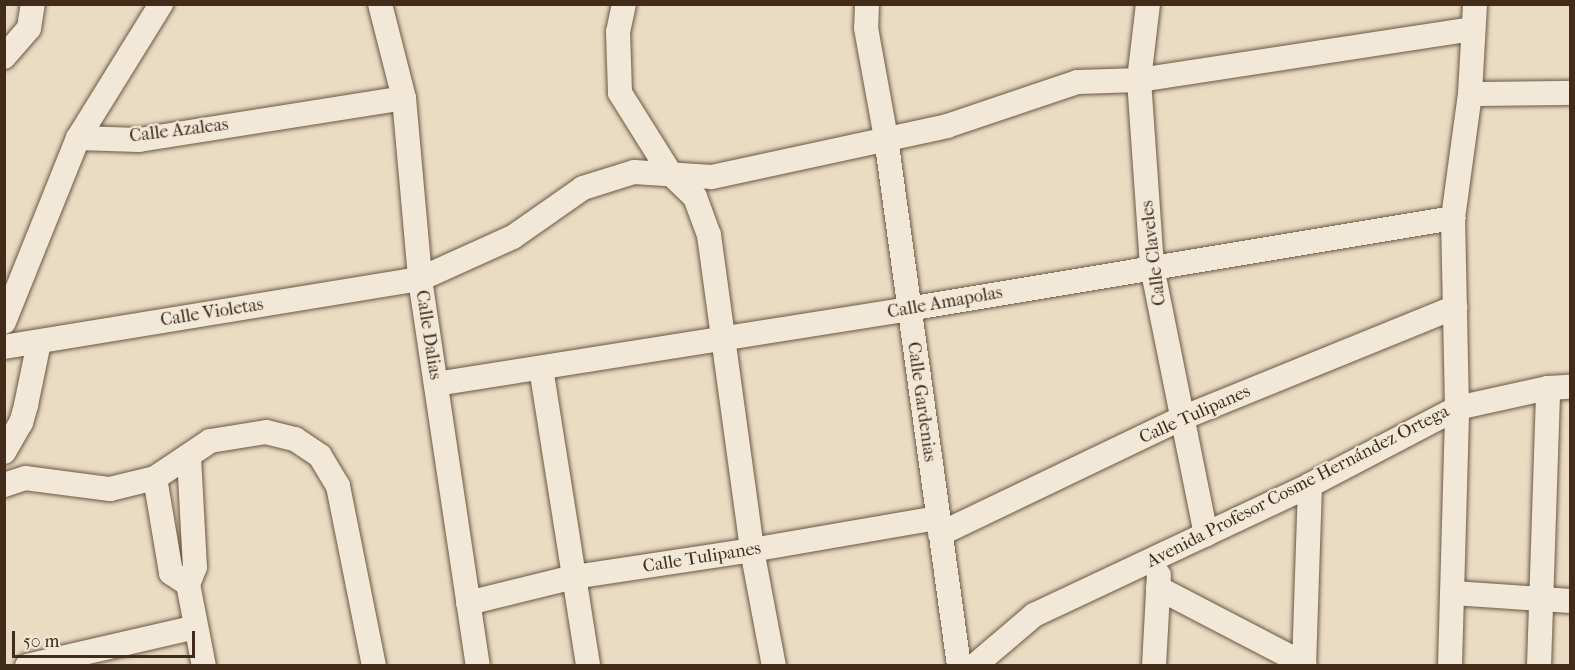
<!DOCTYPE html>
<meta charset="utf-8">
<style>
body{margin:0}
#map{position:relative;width:1575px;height:670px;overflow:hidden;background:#eadbc3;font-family:"IM FELL French Canon",serif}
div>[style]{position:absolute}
.roads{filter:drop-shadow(0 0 2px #6c5743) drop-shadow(0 0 2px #6c5743)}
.minor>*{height:24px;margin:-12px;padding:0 12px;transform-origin:12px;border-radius:12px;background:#f1e8d8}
span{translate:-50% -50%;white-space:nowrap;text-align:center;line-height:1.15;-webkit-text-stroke:4.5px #f1e8d8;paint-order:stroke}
.street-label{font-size:18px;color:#422b18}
.frame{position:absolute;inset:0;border:6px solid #422b18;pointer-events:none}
.scale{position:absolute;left:12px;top:631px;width:183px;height:27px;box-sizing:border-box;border:3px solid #422b18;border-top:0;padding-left:8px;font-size:18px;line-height:21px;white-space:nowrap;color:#422b18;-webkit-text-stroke:4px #f1e8d8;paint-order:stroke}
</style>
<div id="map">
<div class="roads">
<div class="minor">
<i style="left:380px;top:4px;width:97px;rotate:75.7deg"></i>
<i style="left:404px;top:98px;width:182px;rotate:84.9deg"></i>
<i style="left:420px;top:279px;width:391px;rotate:81.5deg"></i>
<i style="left:624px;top:4px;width:29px;rotate:102deg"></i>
<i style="left:618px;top:32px;width:61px;rotate:88.1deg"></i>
<i style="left:620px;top:93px;width:94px;rotate:58deg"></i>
<i style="left:670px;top:173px;width:35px;rotate:44deg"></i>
<i style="left:695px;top:197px;width:40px;rotate:69.8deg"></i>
<i style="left:709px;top:235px;width:318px;rotate:82.2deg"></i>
<i style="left:752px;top:550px;width:118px;rotate:79.3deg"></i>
<i style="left:867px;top:4px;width:24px;rotate:92deg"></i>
<i style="left:866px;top:28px;width:112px;rotate:79.7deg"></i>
<i style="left:886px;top:138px;width:533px;rotate:82.13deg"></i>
<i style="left:1148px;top:4px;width:77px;rotate:96.8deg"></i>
<i style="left:1139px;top:80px;width:187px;rotate:86deg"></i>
<i style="left:1152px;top:267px;width:273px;rotate:78.6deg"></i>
<i style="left:4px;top:57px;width:38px;rotate:-49deg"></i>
<i style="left:29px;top:28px;width:24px;rotate:-81deg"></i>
<i style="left:1470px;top:94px;width:100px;rotate:-0.6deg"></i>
<i style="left:78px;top:138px;width:61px;rotate:1.9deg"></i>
<i style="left:139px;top:140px;width:268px;rotate:-9deg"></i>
<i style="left:4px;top:322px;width:198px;rotate:-68.1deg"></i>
<i style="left:78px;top:138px;width:158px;rotate:-58.2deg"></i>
<i style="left:4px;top:347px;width:422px;rotate:-9.3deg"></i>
<i style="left:420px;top:279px;width:102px;rotate:-24.3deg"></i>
<i style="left:513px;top:237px;width:85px;rotate:-35deg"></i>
<i style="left:583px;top:188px;width:53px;rotate:-17.4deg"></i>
<i style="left:634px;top:172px;width:78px;rotate:3.7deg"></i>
<i style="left:712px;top:177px;width:240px;rotate:-12.2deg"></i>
<i style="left:947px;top:126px;width:138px;rotate:-18.6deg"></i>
<i style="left:1078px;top:82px;width:61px;rotate:-1.9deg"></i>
<i style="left:1139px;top:80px;width:338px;rotate:-8.7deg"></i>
<i style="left:541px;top:368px;width:302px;rotate:81deg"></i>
<i style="left:436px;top:384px;width:478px;rotate:-9deg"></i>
<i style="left:908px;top:309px;width:553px;rotate:-9.48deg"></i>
<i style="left:4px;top:452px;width:34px;rotate:-60deg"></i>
<i style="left:21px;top:423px;width:19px;rotate:-74deg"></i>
<i style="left:26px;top:405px;width:64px;rotate:-78.3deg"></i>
<i style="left:189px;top:457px;width:110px;rotate:86.9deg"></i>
<i style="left:195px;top:567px;width:18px;rotate:112deg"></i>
<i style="left:188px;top:584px;width:84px;rotate:79deg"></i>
<i style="left:155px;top:478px;width:96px;rotate:80.4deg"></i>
<i style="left:171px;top:573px;width:20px;rotate:33deg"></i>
<i style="left:4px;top:485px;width:22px;rotate:-18deg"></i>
<i style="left:25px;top:478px;width:86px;rotate:7.4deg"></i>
<i style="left:110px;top:489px;width:46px;rotate:-13.7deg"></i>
<i style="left:155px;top:478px;width:66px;rotate:-33.9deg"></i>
<i style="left:210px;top:441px;width:57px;rotate:-9.1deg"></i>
<i style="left:266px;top:432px;width:30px;rotate:14deg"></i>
<i style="left:295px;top:439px;width:30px;rotate:34deg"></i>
<i style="left:320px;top:456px;width:35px;rotate:59deg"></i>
<i style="left:338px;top:486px;width:184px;rotate:78.7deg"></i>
<i style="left:940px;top:534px;width:268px;rotate:-25.6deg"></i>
<i style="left:1182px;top:418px;width:295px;rotate:-22.1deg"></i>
<i style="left:1158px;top:588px;width:165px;rotate:27.5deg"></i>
<i style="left:1454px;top:593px;width:116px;rotate:3.9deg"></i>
<i style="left:468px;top:603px;width:109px;rotate:-13.8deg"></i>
<i style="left:574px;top:577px;width:180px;rotate:-8.6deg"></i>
<i style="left:752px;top:550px;width:189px;rotate:-9.8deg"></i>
<i style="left:27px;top:666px;width:173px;rotate:-13deg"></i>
<i style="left:974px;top:666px;width:79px;rotate:-40.4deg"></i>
<i style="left:1034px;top:615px;width:305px;rotate:-25.2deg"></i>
<i style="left:1310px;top:485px;width:166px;rotate:-27.6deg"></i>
<i style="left:1457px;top:408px;width:93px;rotate:-12.4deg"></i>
<i style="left:1548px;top:388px;width:22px;rotate:-3deg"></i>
<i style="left:1154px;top:666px;width:91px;rotate:-86.9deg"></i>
<i style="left:1304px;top:666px;width:181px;rotate:-88.1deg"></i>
<i style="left:1450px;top:666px;width:258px;rotate:-88.4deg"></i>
<i style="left:1457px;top:408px;width:190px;rotate:-91.2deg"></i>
<i style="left:1453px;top:218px;width:125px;rotate:-82.2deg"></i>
<i style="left:1470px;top:94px;width:90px;rotate:-86.8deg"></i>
<i style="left:1539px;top:666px;width:278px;rotate:-88.1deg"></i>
</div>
</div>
<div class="street-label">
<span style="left:179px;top:131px;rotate:-7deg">Calle Azaleas</span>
<span style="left:1154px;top:253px;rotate:-97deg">Calle Claveles</span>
<span style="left:945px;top:303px;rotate:-10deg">Calle Amapolas</span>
<span style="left:212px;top:313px;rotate:-9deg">Calle Violetas</span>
<span style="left:428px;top:335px;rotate:81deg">Calle Dalias</span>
<span style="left:921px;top:402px;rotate:82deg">Calle Gardenias</span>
<span style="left:1195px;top:415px;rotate:-24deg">Calle Tulipanes</span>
<span style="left:1298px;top:487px;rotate:-27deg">Avenida Profesor Cosme Hernández Ortega</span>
<span style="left:702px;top:558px;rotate:-9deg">Calle Tulipanes</span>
</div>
<div class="frame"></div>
<div class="scale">50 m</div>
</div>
